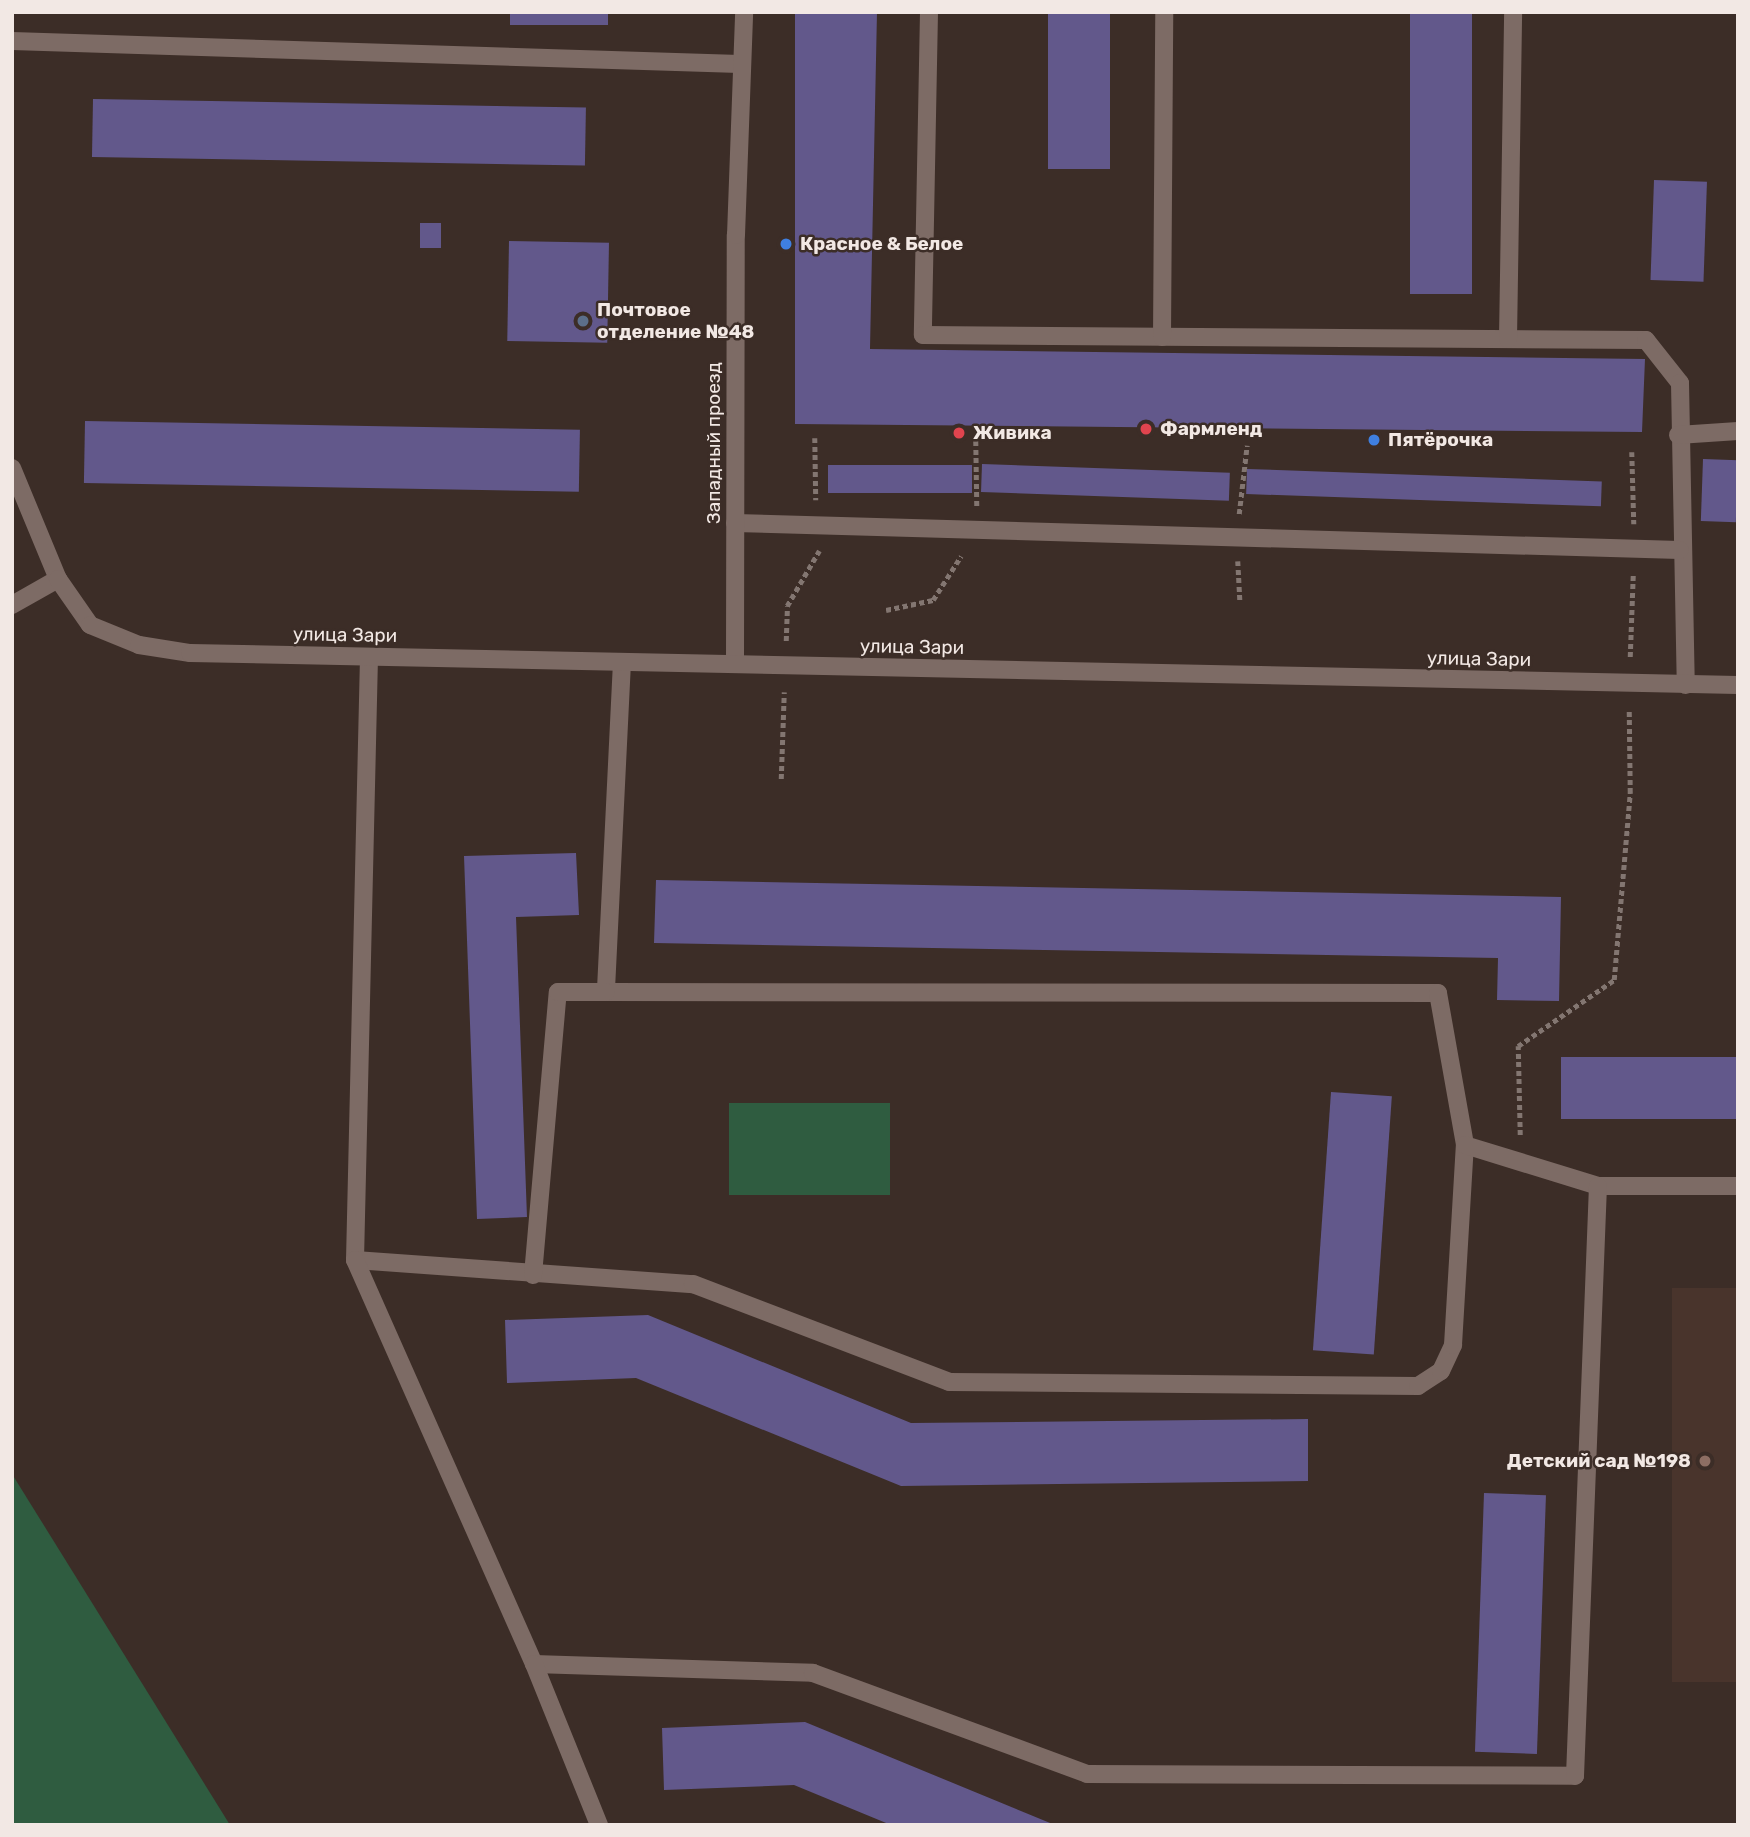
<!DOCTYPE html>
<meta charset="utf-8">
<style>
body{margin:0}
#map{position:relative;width:1750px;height:1837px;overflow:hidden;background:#3c2d27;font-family:Rubik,sans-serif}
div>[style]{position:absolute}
.built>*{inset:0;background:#49342c;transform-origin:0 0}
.green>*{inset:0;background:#2f5c40;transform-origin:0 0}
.building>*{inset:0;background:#62588b;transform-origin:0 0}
.path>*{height:4.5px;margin-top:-2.25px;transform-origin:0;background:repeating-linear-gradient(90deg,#837671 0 5px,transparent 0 8.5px)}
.lane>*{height:18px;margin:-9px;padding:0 9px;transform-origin:9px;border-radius:9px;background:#7d6b65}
.secondary>*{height:18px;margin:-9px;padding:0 9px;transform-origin:9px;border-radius:9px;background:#7d6b65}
.dots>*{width:19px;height:19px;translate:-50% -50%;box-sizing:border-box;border:4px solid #3c2d27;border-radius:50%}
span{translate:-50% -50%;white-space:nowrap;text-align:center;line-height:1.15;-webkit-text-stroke:5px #3c2d27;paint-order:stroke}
.poi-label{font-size:19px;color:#f2e8e4;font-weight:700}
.left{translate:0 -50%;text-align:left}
.right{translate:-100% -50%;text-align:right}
.street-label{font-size:19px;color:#f2e8e4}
.frame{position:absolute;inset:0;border:14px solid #f2e8e4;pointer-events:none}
</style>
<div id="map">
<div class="built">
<i style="left:1738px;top:1288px;width:394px;height:66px;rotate:90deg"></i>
</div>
<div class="green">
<i style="left:729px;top:1103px;width:161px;height:92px"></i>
<i style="clip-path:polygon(12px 1474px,230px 1825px,12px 1825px)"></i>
</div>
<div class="building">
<i style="left:510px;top:12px;width:98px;height:13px"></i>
<i style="clip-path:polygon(795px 12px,877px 12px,870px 349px,1645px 359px,1642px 432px,795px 424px)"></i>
<i style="left:1048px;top:12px;width:62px;height:157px"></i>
<i style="left:1410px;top:12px;width:62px;height:282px"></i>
<i style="left:93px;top:99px;width:493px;height:58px;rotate:1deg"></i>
<i style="left:1654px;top:180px;width:53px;height:100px;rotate:2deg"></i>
<i style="left:420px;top:223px;width:21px;height:25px"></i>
<i style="left:509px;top:241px;width:100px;height:100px;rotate:1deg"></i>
<i style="left:85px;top:421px;width:495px;height:62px;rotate:1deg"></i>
<i style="left:1703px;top:459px;width:35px;height:62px;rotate:2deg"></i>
<i style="left:982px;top:464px;width:248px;height:28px;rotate:2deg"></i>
<i style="left:972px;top:465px;width:28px;height:144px;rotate:90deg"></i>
<i style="left:1247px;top:469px;width:355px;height:25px;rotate:2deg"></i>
<i style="clip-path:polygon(576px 853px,579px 915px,516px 917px,527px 1217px,477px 1219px,464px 856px)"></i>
<i style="clip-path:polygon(656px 880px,1561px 897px,1559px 1001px,1497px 1000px,1498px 958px,654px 943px)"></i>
<i style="left:1561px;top:1057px;width:177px;height:62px"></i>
<i style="left:1331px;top:1092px;width:61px;height:259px;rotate:4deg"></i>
<i style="clip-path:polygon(648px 1315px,911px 1423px,1308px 1419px,1308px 1481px,901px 1486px,636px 1378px,507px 1383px,505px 1320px)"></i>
<i style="left:1484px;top:1493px;width:62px;height:259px;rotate:2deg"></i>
<i style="clip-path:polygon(805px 1722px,1055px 1825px,891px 1825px,794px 1785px,664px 1790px,662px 1728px)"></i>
</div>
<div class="path">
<i style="left:815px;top:438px;width:62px;rotate:89.1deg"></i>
<i style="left:976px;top:441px;width:65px;rotate:89.1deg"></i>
<i style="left:1632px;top:452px;width:72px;rotate:88.4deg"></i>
<i style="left:1239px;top:514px;width:69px;rotate:-83.4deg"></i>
<i style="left:1238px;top:561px;width:39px;rotate:87deg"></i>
<i style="left:886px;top:610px;width:48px;rotate:-12deg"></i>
<i style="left:933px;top:600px;width:52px;rotate:-57.5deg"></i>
<i style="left:786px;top:641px;width:35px;rotate:-88deg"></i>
<i style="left:787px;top:606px;width:64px;rotate:-59.8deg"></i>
<i style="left:1630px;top:657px;width:82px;rotate:-87.9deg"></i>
<i style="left:781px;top:779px;width:87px;rotate:-88deg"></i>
<i style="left:1520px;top:1135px;width:89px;rotate:-91.3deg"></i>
<i style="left:1518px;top:1046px;width:116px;rotate:-34.5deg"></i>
<i style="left:1614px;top:980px;width:188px;rotate:-85.1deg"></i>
<i style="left:1630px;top:793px;width:85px;rotate:-90.7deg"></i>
</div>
<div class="lane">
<i style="left:929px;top:12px;width:323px;rotate:91.1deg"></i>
<i style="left:923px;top:335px;width:723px;rotate:0.4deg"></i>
<i style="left:1646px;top:340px;width:55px;rotate:51.7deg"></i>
<i style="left:1680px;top:383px;width:302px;rotate:88.9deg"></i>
<i style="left:12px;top:41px;width:728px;rotate:1.81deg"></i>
<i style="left:1162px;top:337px;width:325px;rotate:-89.6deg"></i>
<i style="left:1508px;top:339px;width:327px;rotate:-89.1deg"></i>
<i style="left:1678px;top:435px;width:60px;rotate:-3.8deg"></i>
<i style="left:735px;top:523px;width:945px;rotate:1.64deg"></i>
<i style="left:12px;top:605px;width:53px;rotate:-29.5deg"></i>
<i style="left:369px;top:657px;width:603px;rotate:91.33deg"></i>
<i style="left:355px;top:1260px;width:339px;rotate:4.1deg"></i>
<i style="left:693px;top:1284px;width:274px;rotate:20.9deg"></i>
<i style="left:949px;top:1382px;width:469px;rotate:0.5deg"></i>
<i style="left:1418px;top:1386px;width:27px;rotate:-33deg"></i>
<i style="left:1441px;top:1371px;width:29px;rotate:-65deg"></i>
<i style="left:1453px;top:1345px;width:200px;rotate:-86.6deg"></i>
<i style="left:622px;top:662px;width:330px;rotate:92.8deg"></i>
<i style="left:606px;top:992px;width:832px;rotate:0.07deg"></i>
<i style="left:1438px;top:993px;width:154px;rotate:79.9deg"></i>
<i style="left:1465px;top:1145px;width:139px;rotate:17.1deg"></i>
<i style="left:1598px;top:1186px;width:140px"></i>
<i style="left:735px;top:664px;width:429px;rotate:-89.9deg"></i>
<i style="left:736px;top:235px;width:223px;rotate:-87.9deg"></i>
<i style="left:355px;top:1260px;width:442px;rotate:66.1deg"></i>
<i style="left:534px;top:1664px;width:279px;rotate:1.8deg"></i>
<i style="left:813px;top:1673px;width:292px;rotate:20.2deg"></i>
<i style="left:1087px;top:1774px;width:488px;rotate:0.2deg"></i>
<i style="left:1575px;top:1776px;width:590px;rotate:-87.77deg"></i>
<i style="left:533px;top:1275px;width:284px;rotate:-85deg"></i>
<i style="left:558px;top:992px;width:48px"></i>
<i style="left:534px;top:1664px;width:174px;rotate:68deg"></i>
</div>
<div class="secondary">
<i style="left:12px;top:468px;width:120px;rotate:67.5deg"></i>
<i style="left:58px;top:579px;width:56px;rotate:55.2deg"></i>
<i style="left:90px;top:625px;width:53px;rotate:22.2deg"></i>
<i style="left:139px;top:645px;width:52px;rotate:8.9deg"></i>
<i style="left:190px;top:653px;width:1548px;rotate:1.18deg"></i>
</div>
<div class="dots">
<i style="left:786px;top:244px;background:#3f7fe0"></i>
<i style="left:583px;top:321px;background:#5c6f8a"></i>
<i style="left:1146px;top:429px;background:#e0444e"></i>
<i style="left:959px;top:433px;background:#e0444e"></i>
<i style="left:1374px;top:440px;background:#3f7fe0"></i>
<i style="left:1705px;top:1461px;background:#8d6e63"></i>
</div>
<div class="poi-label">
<span class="left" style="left:800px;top:244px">Красное &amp; Белое</span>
<span class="left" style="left:597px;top:321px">Почтовое<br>отделение №48</span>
<span class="left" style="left:1160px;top:429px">Фармленд</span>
<span class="left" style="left:973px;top:433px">Живика</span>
<span class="left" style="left:1388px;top:440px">Пятёрочка</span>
<span class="right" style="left:1691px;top:1461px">Детский сад №198</span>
</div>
<div class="street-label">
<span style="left:714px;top:443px;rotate:-90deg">Западный проезд</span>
<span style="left:345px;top:635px;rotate:1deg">улица Зари</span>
<span style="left:912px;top:647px;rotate:1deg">улица Зари</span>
<span style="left:1479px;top:659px;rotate:1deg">улица Зари</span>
</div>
<div class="frame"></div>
</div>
